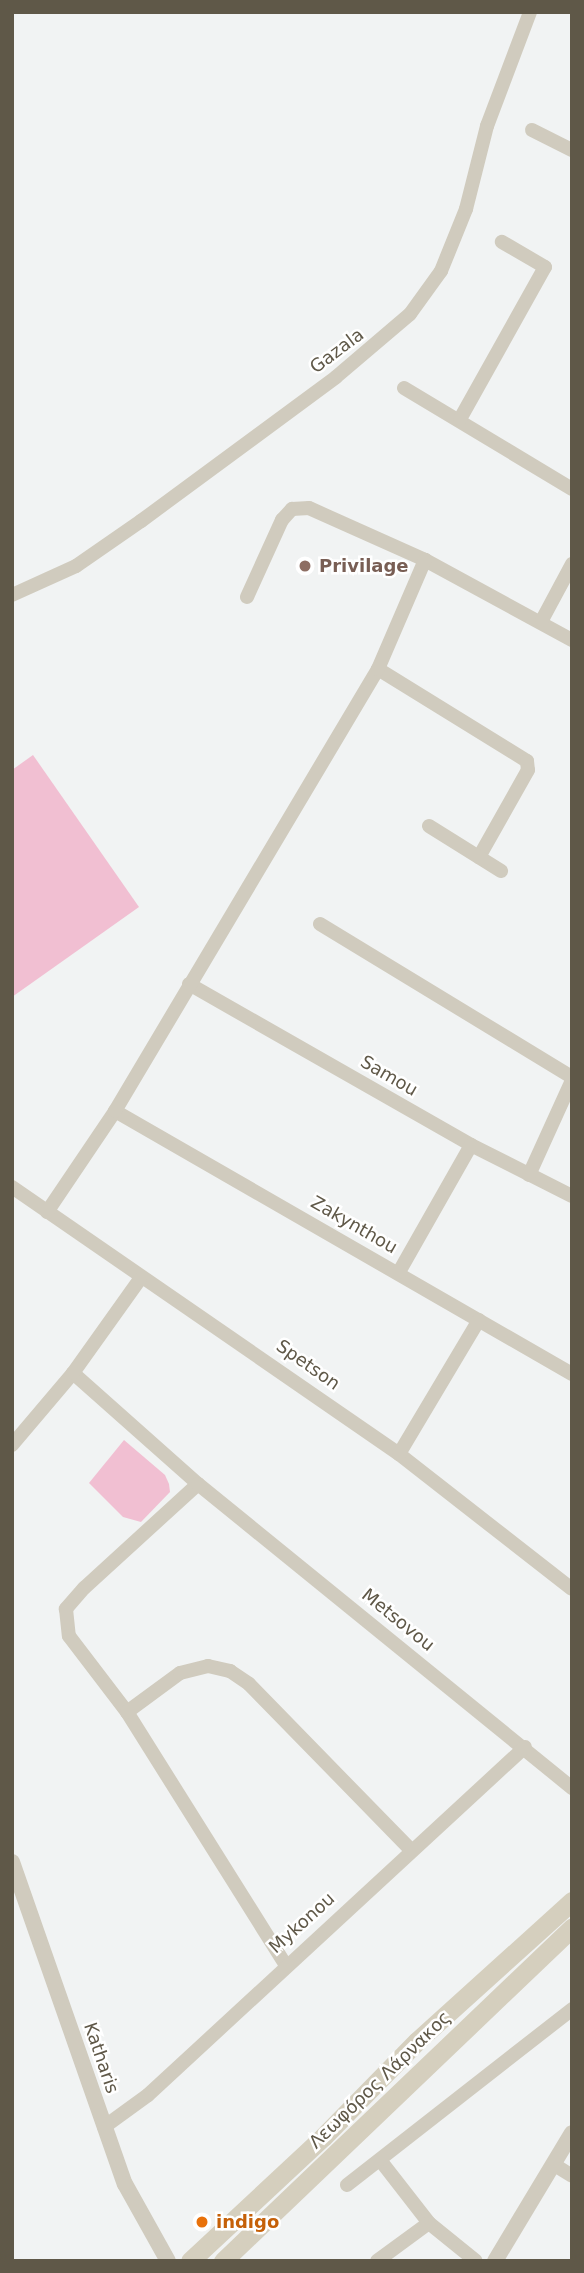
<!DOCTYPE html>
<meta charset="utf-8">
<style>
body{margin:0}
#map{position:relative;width:584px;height:2273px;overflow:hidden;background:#f1f3f3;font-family:"DejaVu Sans",sans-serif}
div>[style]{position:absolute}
.green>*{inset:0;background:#f1bfd2}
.minor>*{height:14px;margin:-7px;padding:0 7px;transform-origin:7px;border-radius:7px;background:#d0cbbe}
.tertiary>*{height:16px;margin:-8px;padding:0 8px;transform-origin:8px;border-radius:8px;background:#d0cbbe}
.secondary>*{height:19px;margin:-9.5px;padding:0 9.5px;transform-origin:9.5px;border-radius:9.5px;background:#d5cfbe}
.dots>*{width:19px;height:19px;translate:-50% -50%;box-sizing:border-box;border:4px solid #fff;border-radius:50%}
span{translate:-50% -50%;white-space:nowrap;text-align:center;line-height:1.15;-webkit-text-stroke:5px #fff;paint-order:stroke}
.street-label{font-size:18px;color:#5f5848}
.education-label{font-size:18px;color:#785e54;font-weight:700}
.left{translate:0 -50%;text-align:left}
.food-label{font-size:18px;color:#c56008;font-weight:700}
.frame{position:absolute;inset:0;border:14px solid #5f5848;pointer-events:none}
</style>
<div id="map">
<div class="green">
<i style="clip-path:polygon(33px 755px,139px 907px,12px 997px,12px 770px)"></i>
<i style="clip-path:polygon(124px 1440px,165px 1475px,169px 1484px,170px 1492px,141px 1522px,123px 1517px,89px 1483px)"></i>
</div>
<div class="minor">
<i style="left:532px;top:130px;width:45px;rotate:26.6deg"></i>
<i style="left:404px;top:388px;width:196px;rotate:31deg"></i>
<i style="left:460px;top:419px;width:174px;rotate:-60.8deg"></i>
<i style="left:545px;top:267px;width:50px;rotate:-149.8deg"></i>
<i style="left:12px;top:595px;width:70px;rotate:-24.4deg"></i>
<i style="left:76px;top:566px;width:79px;rotate:-34.7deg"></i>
<i style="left:141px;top:521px;width:242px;rotate:-36.4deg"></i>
<i style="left:336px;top:377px;width:97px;rotate:-40.4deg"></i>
<i style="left:410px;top:314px;width:53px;rotate:-54.2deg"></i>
<i style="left:441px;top:271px;width:67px;rotate:-68deg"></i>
<i style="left:466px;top:209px;width:86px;rotate:-75.8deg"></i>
<i style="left:487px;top:126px;width:122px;rotate:-69.3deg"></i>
<i style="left:247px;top:597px;width:85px;rotate:-65.6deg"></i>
<i style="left:282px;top:520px;width:15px;rotate:-48deg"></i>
<i style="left:292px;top:509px;width:17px;rotate:-3deg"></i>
<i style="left:309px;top:508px;width:127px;rotate:24.1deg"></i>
<i style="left:425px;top:560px;width:167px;rotate:28.6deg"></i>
<i style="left:542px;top:620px;width:64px;rotate:-61.8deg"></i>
<i style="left:378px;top:669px;width:175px;rotate:31.7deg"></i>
<i style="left:527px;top:761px;width:9px;rotate:84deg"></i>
<i style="left:528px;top:770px;width:100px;rotate:119.4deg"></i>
<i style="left:429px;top:826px;width:85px;rotate:32deg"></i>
<i style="left:320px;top:924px;width:295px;rotate:31.3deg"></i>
<i style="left:189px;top:984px;width:325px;rotate:29.7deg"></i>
<i style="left:471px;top:1145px;width:113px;rotate:26.8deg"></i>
<i style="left:115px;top:1111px;width:527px;rotate:29.92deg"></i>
<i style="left:529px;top:1175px;width:104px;rotate:-65.6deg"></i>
<i style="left:12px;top:1187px;width:470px;rotate:34.6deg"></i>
<i style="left:399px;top:1454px;width:219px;rotate:38deg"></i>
<i style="left:47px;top:1212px;width:122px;rotate:-56deg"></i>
<i style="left:115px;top:1111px;width:514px;rotate:-59.25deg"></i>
<i style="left:378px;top:669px;width:119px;rotate:-66.7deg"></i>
<i style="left:399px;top:1272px;width:146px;rotate:-60.4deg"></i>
<i style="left:73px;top:1373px;width:167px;rotate:41.6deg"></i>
<i style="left:198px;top:1484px;width:154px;rotate:137.6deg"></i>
<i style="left:84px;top:1588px;width:28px;rotate:131deg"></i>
<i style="left:66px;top:1609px;width:27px;rotate:84deg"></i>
<i style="left:69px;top:1636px;width:96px;rotate:52.7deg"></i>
<i style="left:127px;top:1712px;width:297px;rotate:57.9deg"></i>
<i style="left:12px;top:1445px;width:94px;rotate:-49.7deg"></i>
<i style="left:73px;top:1373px;width:115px;rotate:-54.5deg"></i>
<i style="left:399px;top:1454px;width:156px;rotate:-59.2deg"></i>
<i style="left:198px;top:1484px;width:482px;rotate:39.1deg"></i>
<i style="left:127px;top:1712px;width:66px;rotate:-36.3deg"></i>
<i style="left:180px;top:1673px;width:29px;rotate:-14deg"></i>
<i style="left:208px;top:1666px;width:23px;rotate:13deg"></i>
<i style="left:230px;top:1671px;width:23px;rotate:34deg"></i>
<i style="left:249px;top:1684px;width:233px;rotate:45.7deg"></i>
<i style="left:104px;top:2127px;width:54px;rotate:-36deg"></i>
<i style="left:148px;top:2095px;width:513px;rotate:-42.71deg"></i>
<i style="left:380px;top:2160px;width:80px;rotate:52.1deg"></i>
<i style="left:429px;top:2223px;width:60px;rotate:39deg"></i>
<i style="left:553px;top:2164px;width:22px;rotate:32deg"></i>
<i style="left:347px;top:2185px;width:286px;rotate:-38deg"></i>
<i style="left:377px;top:2261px;width:64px;rotate:-36.2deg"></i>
</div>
<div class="tertiary">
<i style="left:12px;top:1862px;width:341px;rotate:70.7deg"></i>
<i style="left:125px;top:2184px;width:88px;rotate:60.8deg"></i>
<i style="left:495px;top:2261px;width:149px;rotate:-59deg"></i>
</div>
<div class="secondary">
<i style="left:190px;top:2261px;width:182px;rotate:-43deg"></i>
<i style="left:323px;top:2137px;width:134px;rotate:-45.6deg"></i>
<i style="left:417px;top:2041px;width:209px;rotate:-42.1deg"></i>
<i style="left:223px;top:2261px;width:483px;rotate:-43.7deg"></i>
</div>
<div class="dots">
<i style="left:305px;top:566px;background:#8d6e63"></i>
<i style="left:202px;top:2222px;background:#e8710a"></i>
</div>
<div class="street-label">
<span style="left:337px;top:351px;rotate:-37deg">Gazala</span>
<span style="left:389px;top:1076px;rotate:30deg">Samou</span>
<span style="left:354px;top:1225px;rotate:30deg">Zakynthou</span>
<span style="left:308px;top:1365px;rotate:35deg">Spetson</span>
<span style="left:398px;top:1620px;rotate:39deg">Metsovou</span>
<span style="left:302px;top:1923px;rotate:-42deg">Mykonou</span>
<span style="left:101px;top:2058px;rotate:71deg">Katharis</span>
<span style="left:380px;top:2080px;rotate:-44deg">Λεωφόρος Λάρνακος</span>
</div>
<div class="education-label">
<span class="left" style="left:319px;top:566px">Privilage</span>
</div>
<div class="food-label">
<span class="left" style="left:216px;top:2222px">indigo</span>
</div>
<div class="frame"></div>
</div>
